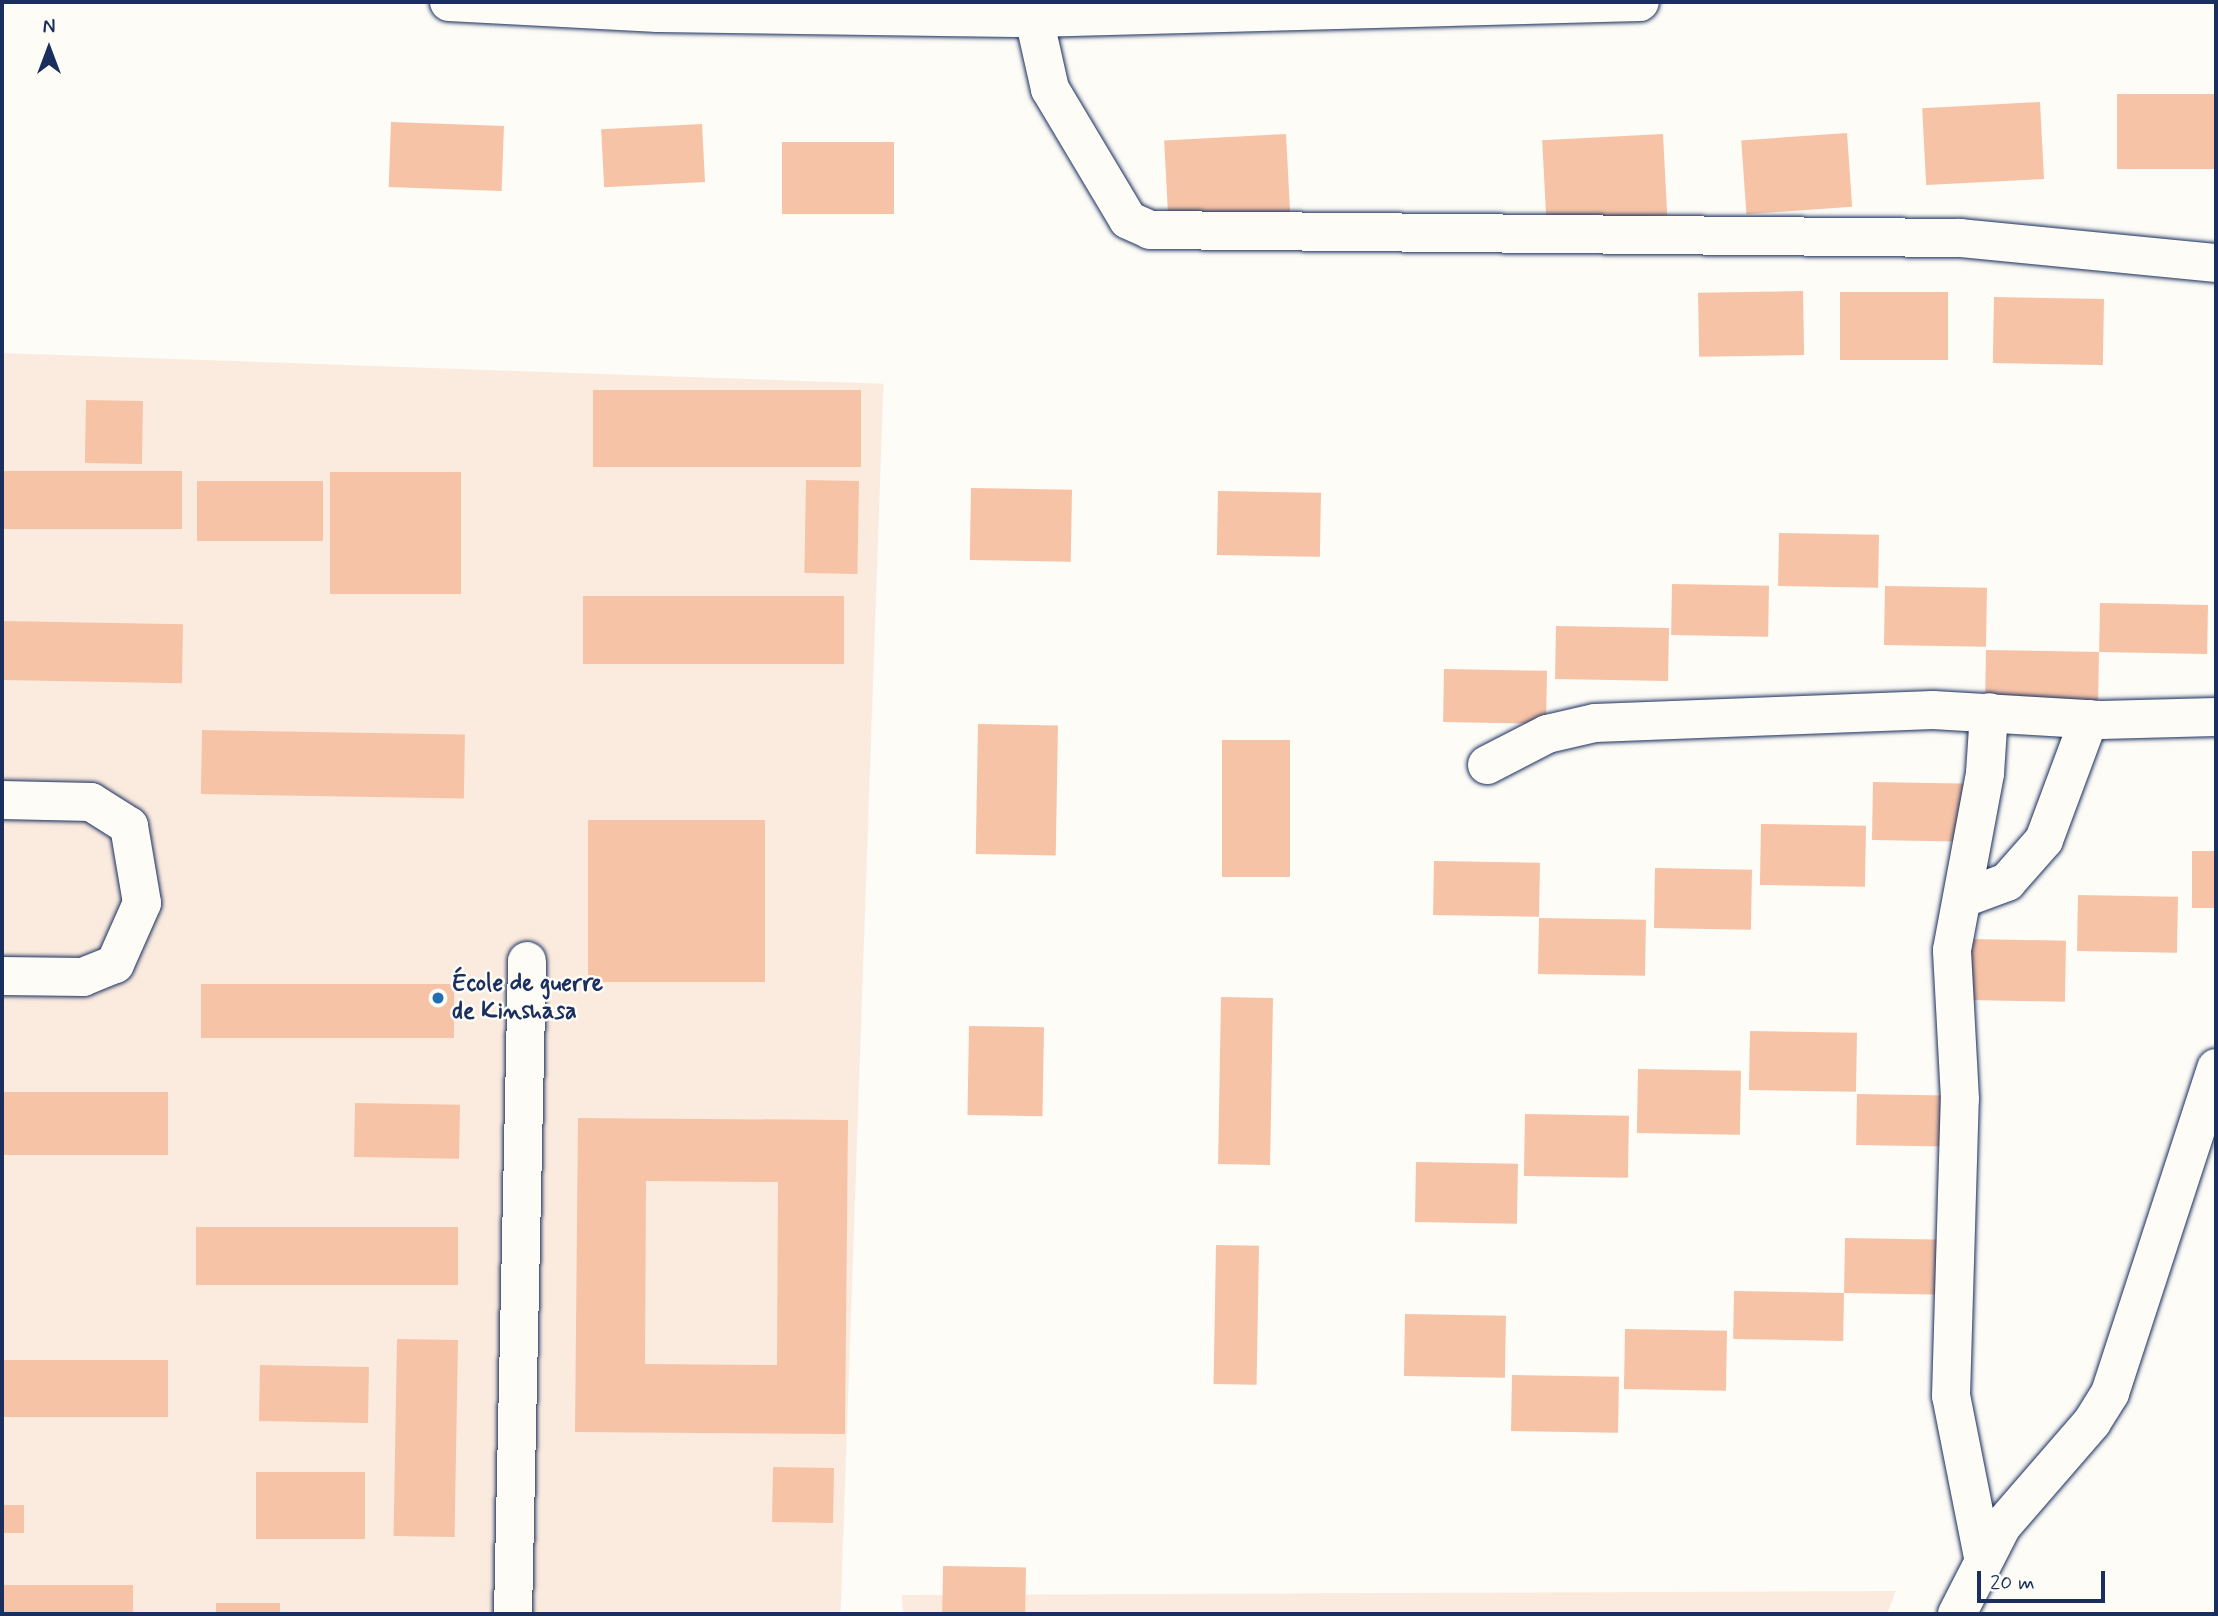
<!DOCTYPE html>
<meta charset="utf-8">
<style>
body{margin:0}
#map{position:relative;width:2218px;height:1616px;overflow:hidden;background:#fdfcf7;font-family:Mynerve,sans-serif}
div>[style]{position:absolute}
.built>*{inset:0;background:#fbebdf;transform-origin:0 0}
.building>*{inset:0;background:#f6c3a7;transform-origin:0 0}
.roads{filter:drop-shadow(0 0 2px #1b2f5e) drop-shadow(0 0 2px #1b2f5e)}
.minor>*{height:38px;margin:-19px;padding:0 19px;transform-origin:19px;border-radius:19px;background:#fdfcf7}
.dots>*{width:19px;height:19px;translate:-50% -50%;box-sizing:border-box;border:4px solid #fdfcf7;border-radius:50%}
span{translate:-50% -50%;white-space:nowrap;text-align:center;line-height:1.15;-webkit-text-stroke:5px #fdfcf7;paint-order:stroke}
.poi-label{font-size:24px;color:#1b2f5e;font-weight:700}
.left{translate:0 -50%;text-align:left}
.frame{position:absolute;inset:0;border:4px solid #1b2f5e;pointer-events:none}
.north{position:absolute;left:14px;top:14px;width:70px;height:70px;-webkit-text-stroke:5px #fdfcf7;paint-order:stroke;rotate:0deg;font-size:19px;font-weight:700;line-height:28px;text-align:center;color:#1b2f5e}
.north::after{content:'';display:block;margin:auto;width:24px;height:32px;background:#1b2f5e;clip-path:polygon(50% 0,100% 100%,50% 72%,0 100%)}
.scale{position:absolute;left:1977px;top:1571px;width:128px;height:32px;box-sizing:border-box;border:4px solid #1b2f5e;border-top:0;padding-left:9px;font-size:21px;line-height:24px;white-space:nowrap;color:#1b2f5e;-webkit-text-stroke:5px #fdfcf7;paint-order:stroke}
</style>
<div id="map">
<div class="built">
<i style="left:2px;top:353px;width:882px;height:1261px;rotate:2deg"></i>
<i style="clip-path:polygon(1896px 1591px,1887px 1614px,903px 1614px,902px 1595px)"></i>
</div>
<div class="building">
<i style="left:2216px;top:94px;width:75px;height:99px;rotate:90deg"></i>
<i style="left:2040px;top:102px;width:77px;height:118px;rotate:87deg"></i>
<i style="left:391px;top:122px;width:113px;height:65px;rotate:2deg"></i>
<i style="left:702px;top:124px;width:58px;height:101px;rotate:87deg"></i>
<i style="left:1847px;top:133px;width:74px;height:106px;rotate:86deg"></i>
<i style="left:1286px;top:134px;width:79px;height:122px;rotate:87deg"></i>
<i style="left:1663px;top:134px;width:81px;height:121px;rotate:87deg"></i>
<i style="left:782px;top:142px;width:112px;height:72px"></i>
<i style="left:1803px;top:291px;width:64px;height:105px;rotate:89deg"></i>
<i style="left:1948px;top:292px;width:68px;height:108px;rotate:90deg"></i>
<i style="left:1994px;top:297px;width:110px;height:66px;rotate:1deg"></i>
<i style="left:593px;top:390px;width:268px;height:77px"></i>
<i style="left:86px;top:400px;width:57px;height:63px;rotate:1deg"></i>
<i style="left:2px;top:471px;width:180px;height:58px"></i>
<i style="left:330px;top:472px;width:131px;height:122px"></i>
<i style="left:806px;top:480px;width:53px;height:93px;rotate:1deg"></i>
<i style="left:197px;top:481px;width:126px;height:60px"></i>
<i style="left:971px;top:488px;width:101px;height:72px;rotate:1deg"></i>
<i style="left:1218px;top:491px;width:103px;height:64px;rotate:1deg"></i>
<i style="left:1779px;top:533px;width:100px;height:53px;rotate:1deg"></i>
<i style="left:1672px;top:584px;width:97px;height:51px;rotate:1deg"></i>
<i style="left:1885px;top:586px;width:102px;height:59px;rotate:1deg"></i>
<i style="left:583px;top:596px;width:261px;height:68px"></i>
<i style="left:2100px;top:603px;width:108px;height:49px;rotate:1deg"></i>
<i style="left:2px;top:621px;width:181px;height:59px;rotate:1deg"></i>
<i style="left:1556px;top:626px;width:113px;height:53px;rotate:1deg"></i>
<i style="left:1986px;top:650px;width:113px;height:50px;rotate:1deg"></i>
<i style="left:1444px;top:669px;width:103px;height:53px;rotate:1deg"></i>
<i style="left:978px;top:724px;width:80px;height:130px;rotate:1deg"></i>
<i style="left:202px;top:730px;width:263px;height:64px;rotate:1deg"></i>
<i style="left:1222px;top:740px;width:68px;height:137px"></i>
<i style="left:1873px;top:782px;width:100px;height:58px;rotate:1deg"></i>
<i style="left:588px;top:820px;width:177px;height:162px"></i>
<i style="left:1761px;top:824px;width:105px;height:61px;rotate:1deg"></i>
<i style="left:2192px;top:851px;width:24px;height:57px"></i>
<i style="left:1434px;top:861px;width:106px;height:54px;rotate:1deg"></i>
<i style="left:1655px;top:868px;width:97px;height:60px;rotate:1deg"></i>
<i style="left:2078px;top:895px;width:100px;height:56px;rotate:1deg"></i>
<i style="left:1539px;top:918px;width:107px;height:56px;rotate:1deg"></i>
<i style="left:1969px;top:939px;width:97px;height:61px;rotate:1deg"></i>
<i style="left:201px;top:984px;width:253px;height:54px"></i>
<i style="left:1221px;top:997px;width:52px;height:167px;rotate:1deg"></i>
<i style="left:969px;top:1026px;width:75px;height:89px;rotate:1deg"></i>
<i style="left:1750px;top:1031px;width:107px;height:59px;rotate:1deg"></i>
<i style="left:1638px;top:1069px;width:103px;height:64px;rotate:1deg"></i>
<i style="left:2px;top:1092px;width:166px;height:63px"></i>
<i style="left:1857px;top:1094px;width:102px;height:51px;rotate:1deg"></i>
<i style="left:355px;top:1103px;width:105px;height:54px;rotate:1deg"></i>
<i style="left:1525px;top:1114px;width:104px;height:62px;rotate:1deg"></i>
<i style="clip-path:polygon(evenodd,578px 1118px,848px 1120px,845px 1434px,575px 1432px,578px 1118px,646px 1181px,778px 1182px,777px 1365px,645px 1364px,646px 1181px)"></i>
<i style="left:1416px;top:1162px;width:102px;height:60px;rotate:1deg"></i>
<i style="left:196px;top:1227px;width:262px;height:58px"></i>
<i style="left:1845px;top:1238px;width:104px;height:55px;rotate:1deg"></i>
<i style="left:1216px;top:1245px;width:43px;height:139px;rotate:1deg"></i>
<i style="left:1734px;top:1291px;width:110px;height:48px;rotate:1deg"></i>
<i style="left:1405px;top:1314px;width:101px;height:62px;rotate:1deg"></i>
<i style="left:1625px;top:1329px;width:102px;height:60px;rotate:1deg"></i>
<i style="left:397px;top:1339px;width:61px;height:197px;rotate:1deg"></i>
<i style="left:2px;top:1360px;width:166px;height:57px"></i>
<i style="left:260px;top:1365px;width:109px;height:56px;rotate:1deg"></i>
<i style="left:1512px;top:1375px;width:107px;height:56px;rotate:1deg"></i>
<i style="left:773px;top:1467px;width:61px;height:55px;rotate:1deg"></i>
<i style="left:256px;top:1472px;width:109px;height:67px"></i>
<i style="left:2px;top:1505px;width:22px;height:28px"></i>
<i style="left:943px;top:1566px;width:83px;height:48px;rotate:1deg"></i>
<i style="left:2px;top:1585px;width:131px;height:29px"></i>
<i style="left:216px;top:1603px;width:64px;height:11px"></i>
</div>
<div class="roads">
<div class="minor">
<i style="left:449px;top:2px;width:209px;rotate:3deg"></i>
<i style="left:658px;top:13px;width:376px;rotate:0.8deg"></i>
<i style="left:1034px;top:18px;width:606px;rotate:-1.51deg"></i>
<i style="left:1034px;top:18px;width:73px;rotate:77.3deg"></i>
<i style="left:1050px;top:89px;width:152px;rotate:59.2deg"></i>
<i style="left:1128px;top:220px;width:24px;rotate:24deg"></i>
<i style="left:1150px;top:230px;width:810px;rotate:0.57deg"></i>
<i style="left:1960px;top:238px;width:257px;rotate:5.6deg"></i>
<i style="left:1487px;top:765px;width:68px;rotate:-27.3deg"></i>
<i style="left:1547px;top:734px;width:49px;rotate:-12.9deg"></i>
<i style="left:1595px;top:723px;width:338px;rotate:-2.2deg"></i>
<i style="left:1933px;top:710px;width:168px;rotate:3.4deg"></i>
<i style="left:2101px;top:720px;width:115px;rotate:-1.5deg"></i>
<i style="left:2px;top:800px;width:89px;rotate:1.3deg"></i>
<i style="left:91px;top:802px;width:45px;rotate:32.3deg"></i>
<i style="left:129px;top:826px;width:78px;rotate:80.4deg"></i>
<i style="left:142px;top:903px;width:67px;rotate:113.9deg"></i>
<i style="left:115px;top:964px;width:35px;rotate:158deg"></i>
<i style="left:83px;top:977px;width:81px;rotate:-179.3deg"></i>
<i style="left:1964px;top:898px;width:46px;rotate:-20.4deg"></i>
<i style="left:2007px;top:882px;width:56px;rotate:-48.6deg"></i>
<i style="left:2044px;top:840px;width:129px;rotate:-69.6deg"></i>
<i style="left:1983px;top:1557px;width:164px;rotate:-101.2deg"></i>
<i style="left:1951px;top:1396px;width:297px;rotate:-88.3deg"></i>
<i style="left:1960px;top:1099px;width:149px;rotate:-93.1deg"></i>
<i style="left:1952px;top:950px;width:180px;rotate:-79.4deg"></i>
<i style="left:1985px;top:773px;width:61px;rotate:-86.2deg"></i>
<i style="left:513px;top:1614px;width:653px;rotate:-88.77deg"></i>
<i style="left:1957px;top:1614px;width:99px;rotate:-62.9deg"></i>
<i style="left:2002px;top:1526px;width:138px;rotate:-49.1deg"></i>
<i style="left:2092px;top:1422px;width:34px;rotate:-58deg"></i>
<i style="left:2110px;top:1393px;width:342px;rotate:-71.9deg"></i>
</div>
</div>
<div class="dots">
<i style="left:438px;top:998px;background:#1f6fb2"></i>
</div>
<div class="poi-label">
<span class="left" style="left:452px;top:998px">École de guerre<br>de Kinshasa</span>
</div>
<div class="frame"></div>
<div class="north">N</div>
<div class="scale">20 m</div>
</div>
